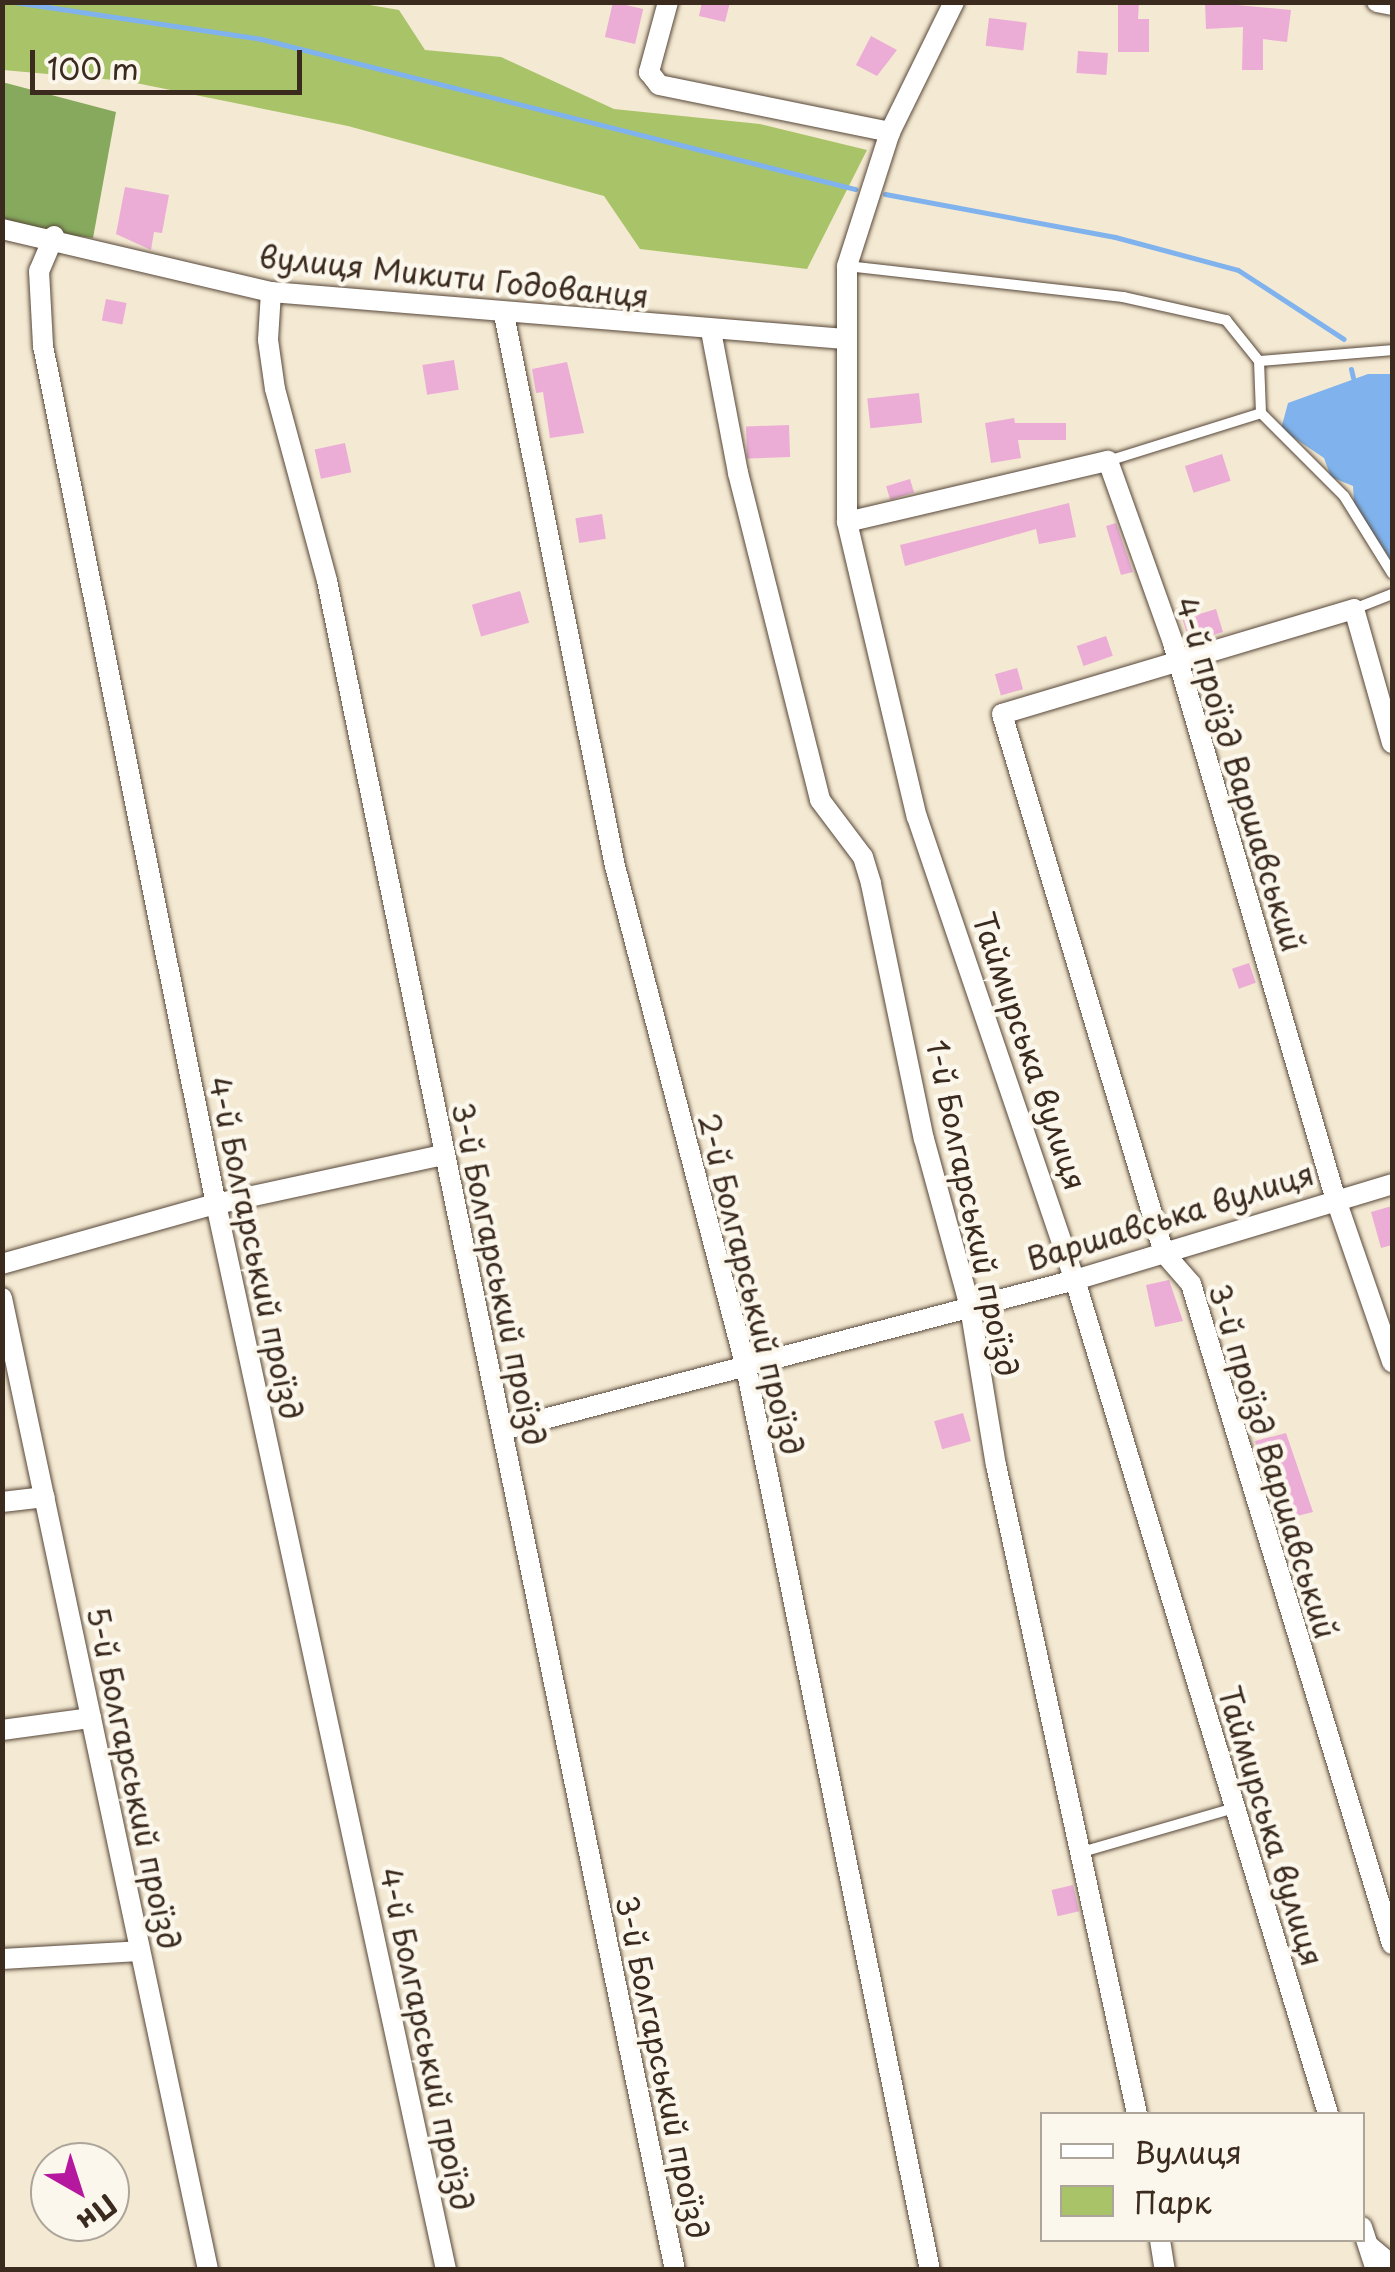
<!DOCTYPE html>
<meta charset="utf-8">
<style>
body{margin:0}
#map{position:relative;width:1395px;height:2272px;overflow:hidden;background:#f4e9d2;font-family:"Playpen Sans",sans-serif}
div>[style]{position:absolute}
.green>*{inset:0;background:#a9c369}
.forest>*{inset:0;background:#86a95d}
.water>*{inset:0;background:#80b3ed}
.stream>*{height:5px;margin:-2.5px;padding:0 2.5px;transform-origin:2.5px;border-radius:2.5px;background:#80b3ed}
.building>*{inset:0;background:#ebadd6;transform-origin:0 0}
.roads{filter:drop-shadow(0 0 2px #574739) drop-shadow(0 0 2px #574739)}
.service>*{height:10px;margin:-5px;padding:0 5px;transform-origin:5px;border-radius:5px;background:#fff}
.minor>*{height:20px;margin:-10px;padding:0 10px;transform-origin:10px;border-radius:10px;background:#fff}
span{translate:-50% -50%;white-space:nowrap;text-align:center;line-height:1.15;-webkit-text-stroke:9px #fbf7ec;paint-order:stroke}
.street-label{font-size:30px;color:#3b2a1e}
.frame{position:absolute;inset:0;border:5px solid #3b2a1e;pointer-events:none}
.legend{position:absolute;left:1040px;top:2112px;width:325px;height:130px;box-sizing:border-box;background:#fbf7ec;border:2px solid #aea59a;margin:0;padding:12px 18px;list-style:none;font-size:30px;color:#3b2a1e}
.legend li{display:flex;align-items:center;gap:20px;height:50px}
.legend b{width:50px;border:2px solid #aea59a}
.north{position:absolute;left:30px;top:2142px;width:100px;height:100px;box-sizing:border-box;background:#fbf7ec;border:2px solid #aea59a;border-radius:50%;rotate:141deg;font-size:28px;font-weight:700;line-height:40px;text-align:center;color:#3b2a1e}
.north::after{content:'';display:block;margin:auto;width:35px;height:45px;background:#b5179e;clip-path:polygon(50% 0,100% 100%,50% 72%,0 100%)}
.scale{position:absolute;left:30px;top:50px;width:272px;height:45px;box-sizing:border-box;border:5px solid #3b2a1e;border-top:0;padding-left:12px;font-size:30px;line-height:35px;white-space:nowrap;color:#3b2a1e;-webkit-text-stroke:8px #fbf7ec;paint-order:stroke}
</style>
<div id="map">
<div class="green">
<i style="clip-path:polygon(2px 3px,358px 3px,399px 10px,425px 50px,501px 57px,614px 109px,760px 124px,867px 150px,807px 269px,640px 249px,604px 196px,348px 126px,126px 81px,3px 70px)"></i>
</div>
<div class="forest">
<i style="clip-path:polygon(2px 82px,116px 112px,93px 238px,3px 226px)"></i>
</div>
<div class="water">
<i style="clip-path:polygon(1368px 374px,1392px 374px,1392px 562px,1354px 503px,1353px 486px,1331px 477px,1324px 458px,1281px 429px,1288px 403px)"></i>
</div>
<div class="stream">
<i style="left:14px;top:2px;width:250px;rotate:8.5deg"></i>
<i style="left:261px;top:39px;width:613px;rotate:14.17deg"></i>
<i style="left:885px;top:194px;width:234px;rotate:10.6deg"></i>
<i style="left:1115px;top:237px;width:127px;rotate:15deg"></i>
<i style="left:1238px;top:270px;width:126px;rotate:33.1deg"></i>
<i style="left:1351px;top:369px;width:9px;rotate:77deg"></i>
</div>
<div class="building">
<i style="left:613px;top:2px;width:31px;height:36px;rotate:13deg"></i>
<i style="clip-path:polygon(702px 2px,730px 2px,725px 22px,699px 16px)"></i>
<i style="clip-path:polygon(1118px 2px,1139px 2px,1138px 19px,1149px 19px,1149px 52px,1118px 52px)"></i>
<i style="clip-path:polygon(1205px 2px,1291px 10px,1287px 42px,1263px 39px,1263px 70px,1242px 70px,1243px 27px,1206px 29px)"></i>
<i style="left:989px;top:18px;width:38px;height:28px;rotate:7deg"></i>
<i style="clip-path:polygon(871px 36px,897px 50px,877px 76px,856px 65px)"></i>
<i style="left:1078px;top:51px;width:30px;height:22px;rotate:4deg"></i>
<i style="clip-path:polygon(125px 187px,169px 195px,162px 233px,154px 232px,151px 250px,116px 234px)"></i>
<i style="left:106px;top:299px;width:21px;height:22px;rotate:11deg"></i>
<i style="left:454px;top:360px;width:30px;height:32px;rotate:81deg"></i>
<i style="clip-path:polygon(567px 362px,584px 433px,550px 438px,543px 392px,536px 393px,532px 369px)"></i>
<i style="left:919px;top:393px;width:30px;height:52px;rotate:84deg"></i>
<i style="clip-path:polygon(1014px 418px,1015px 423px,1066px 423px,1066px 440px,1018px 440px,1021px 458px,991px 463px,985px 423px)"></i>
<i style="left:789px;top:425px;width:32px;height:43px;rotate:88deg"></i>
<i style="left:345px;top:443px;width:30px;height:31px;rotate:78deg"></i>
<i style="left:1222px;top:454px;width:28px;height:39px;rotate:72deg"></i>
<i style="left:910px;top:479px;width:14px;height:25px;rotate:73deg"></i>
<i style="clip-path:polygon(1069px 503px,1076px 537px,1039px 544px,1036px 529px,905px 566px,900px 545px)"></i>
<i style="left:602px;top:514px;width:25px;height:27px;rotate:81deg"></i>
<i style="clip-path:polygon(1116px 523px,1133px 572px,1121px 575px,1106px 526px)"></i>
<i style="left:520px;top:591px;width:33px;height:50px;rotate:74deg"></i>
<i style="left:1216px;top:609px;width:24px;height:35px;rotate:73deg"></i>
<i style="left:1106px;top:636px;width:21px;height:31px;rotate:71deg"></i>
<i style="left:1017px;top:668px;width:22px;height:23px;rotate:74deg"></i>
<i style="left:1249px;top:963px;width:21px;height:18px;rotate:71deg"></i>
<i style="clip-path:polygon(1392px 1206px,1392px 1245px,1381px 1248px,1371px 1212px)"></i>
<i style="clip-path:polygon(1169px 1280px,1183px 1321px,1155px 1327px,1146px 1285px)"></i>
<i style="left:963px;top:1413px;width:29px;height:30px;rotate:74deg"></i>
<i style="clip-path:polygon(1286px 1433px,1313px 1512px,1289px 1518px,1275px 1462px,1261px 1465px,1255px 1441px)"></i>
<i style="left:1073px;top:1885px;width:27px;height:22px;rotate:77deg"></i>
</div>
<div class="roads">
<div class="service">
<i style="left:847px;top:266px;width:278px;rotate:6.4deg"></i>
<i style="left:1123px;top:297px;width:106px;rotate:12.6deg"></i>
<i style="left:1226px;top:320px;width:53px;rotate:51.2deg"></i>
<i style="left:1259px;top:361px;width:52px;rotate:87.8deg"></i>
<i style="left:1261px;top:413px;width:117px;rotate:45deg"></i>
<i style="left:1344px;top:496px;width:91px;rotate:58.1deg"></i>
<i style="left:1259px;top:361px;width:133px;rotate:-4.7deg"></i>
<i style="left:1108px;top:461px;width:160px;rotate:-17.4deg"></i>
<i style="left:1354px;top:609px;width:41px;rotate:-21.5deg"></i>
<i style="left:1082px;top:1852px;width:158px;rotate:-16.1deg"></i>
</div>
<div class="minor">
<i style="left:668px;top:2px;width:73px;rotate:105.2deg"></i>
<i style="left:649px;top:72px;width:16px;rotate:52deg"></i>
<i style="left:659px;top:85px;width:236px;rotate:11.5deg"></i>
<i style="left:954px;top:2px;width:145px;rotate:116.2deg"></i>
<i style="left:890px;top:132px;width:141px;rotate:107.8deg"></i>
<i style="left:847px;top:266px;width:256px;rotate:90deg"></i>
<i style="left:847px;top:522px;width:303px;rotate:76.7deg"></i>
<i style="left:917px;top:817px;width:489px;rotate:71.2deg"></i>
<i style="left:1075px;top:1280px;width:872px;rotate:73.12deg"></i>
<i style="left:1377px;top:2px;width:15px;rotate:11deg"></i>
<i style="left:2px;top:229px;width:276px;rotate:13.2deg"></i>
<i style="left:271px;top:292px;width:576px;rotate:4.68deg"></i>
<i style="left:54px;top:236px;width:38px;rotate:113deg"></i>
<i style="left:39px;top:271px;width:75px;rotate:86.9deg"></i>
<i style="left:43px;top:346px;width:875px;rotate:78.6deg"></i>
<i style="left:216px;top:1204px;width:1091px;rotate:77.82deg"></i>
<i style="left:271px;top:292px;width:48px;rotate:93.6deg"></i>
<i style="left:268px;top:340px;width:49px;rotate:81.9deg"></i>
<i style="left:275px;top:389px;width:199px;rotate:74.8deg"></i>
<i style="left:327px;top:581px;width:1724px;rotate:78.36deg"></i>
<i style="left:504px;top:315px;width:562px;rotate:78.61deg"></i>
<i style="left:615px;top:866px;width:519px;rotate:75.37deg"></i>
<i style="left:746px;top:1368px;width:921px;rotate:78.47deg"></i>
<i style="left:711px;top:331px;width:145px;rotate:79.2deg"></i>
<i style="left:738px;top:473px;width:337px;rotate:75.9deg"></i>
<i style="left:820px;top:800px;width:71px;rotate:53deg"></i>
<i style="left:863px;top:857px;width:28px;rotate:73deg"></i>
<i style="left:871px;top:884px;width:260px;rotate:78.3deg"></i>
<i style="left:924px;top:1139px;width:174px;rotate:74.7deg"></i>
<i style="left:970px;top:1307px;width:160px;rotate:80.7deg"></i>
<i style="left:996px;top:1465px;width:664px;rotate:77.74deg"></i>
<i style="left:847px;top:522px;width:268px;rotate:-13.2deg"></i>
<i style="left:1108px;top:461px;width:193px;rotate:70.3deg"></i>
<i style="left:1173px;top:643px;width:577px;rotate:73.7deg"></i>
<i style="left:1335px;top:1197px;width:175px;rotate:70.9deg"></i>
<i style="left:1392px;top:743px;width:139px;rotate:-105.8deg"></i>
<i style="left:1354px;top:609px;width:367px;rotate:163.4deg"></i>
<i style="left:1002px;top:714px;width:563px;rotate:73.27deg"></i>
<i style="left:1164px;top:1253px;width:41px;rotate:48.9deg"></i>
<i style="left:1191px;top:1284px;width:690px;rotate:73.06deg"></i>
<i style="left:2px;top:1264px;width:222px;rotate:-15.7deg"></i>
<i style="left:216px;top:1204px;width:232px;rotate:-12.2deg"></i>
<i style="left:2px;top:1298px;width:994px;rotate:78.03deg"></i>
<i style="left:502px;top:1430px;width:592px;rotate:-14.67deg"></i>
<i style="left:1075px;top:1280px;width:331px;rotate:-16.8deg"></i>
<i style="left:2px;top:1502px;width:43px;rotate:-6.6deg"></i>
<i style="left:2px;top:1730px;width:90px;rotate:-7.7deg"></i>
<i style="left:2px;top:1959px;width:137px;rotate:-3.3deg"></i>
<i style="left:1362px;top:2227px;width:45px;rotate:72deg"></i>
<i style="left:1160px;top:2240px;width:30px;rotate:81deg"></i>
<i style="left:1369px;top:2246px;width:30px;rotate:40deg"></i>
</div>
</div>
<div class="street-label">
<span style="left:454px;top:276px;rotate:6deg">вулиця Микити Годованця</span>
<span style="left:1240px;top:774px;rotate:73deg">4-й проїзд Варшавський</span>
<span style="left:1030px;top:1051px;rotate:71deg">Таймирська вулиця</span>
<span style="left:973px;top:1208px;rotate:78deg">1-й Болгарський проїзд</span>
<span style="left:1170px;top:1216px;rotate:-17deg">Варшавська вулиця</span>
<span style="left:256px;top:1248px;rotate:78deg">4-й Болгарський проїзд</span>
<span style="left:499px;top:1274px;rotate:78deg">3-й Болгарський проїзд</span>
<span style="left:751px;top:1284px;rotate:76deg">2-й Болгарський проїзд</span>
<span style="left:1273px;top:1461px;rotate:73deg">3-й проїзд Варшавський</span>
<span style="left:134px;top:1778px;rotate:78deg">5-й Болгарський проїзд</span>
<span style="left:1271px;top:1826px;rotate:73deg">Таймирська вулиця</span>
<span style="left:427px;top:2039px;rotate:78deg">4-й Болгарський проїзд</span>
<span style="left:663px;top:2067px;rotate:78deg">3-й Болгарський проїзд</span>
</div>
<div class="frame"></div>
<ul class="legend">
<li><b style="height:12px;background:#fff"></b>Вулиця</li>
<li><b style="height:28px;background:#a9c369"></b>Парк</li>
</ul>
<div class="north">Пн</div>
<div class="scale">100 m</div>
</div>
